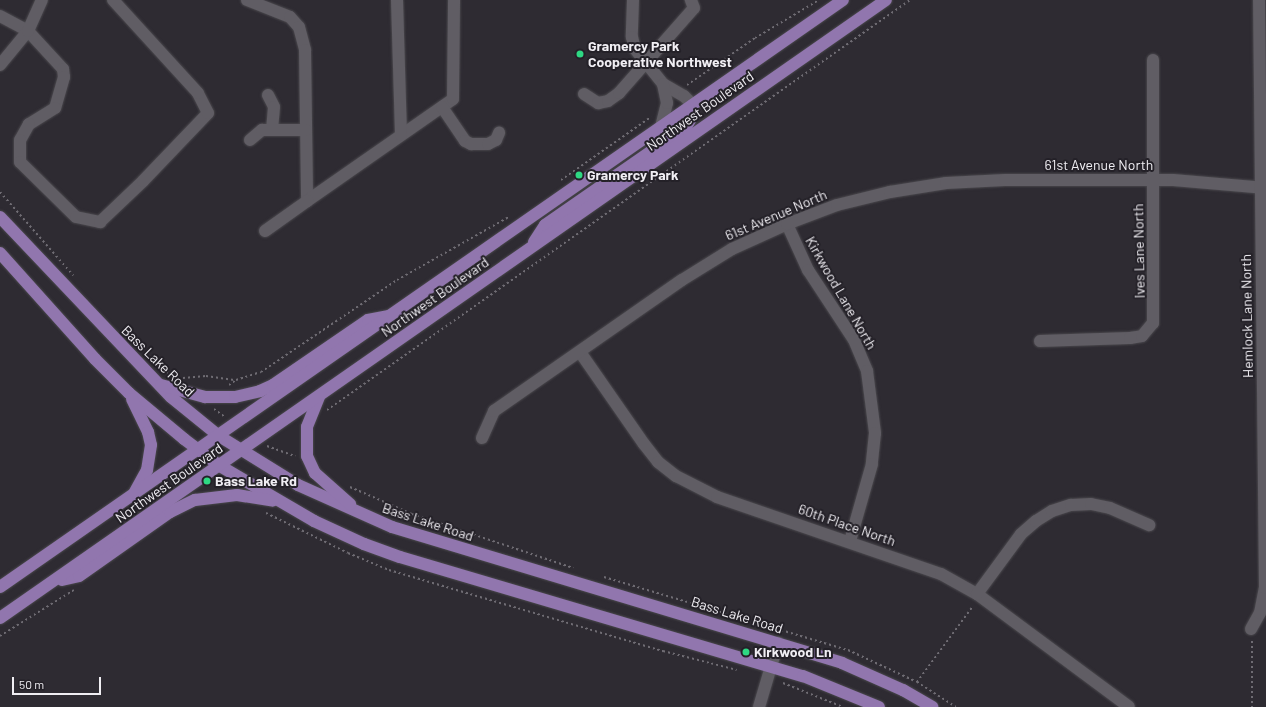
<!DOCTYPE html>
<style>
body{margin:0}
#map{position:relative;width:1266px;height:707px;overflow:hidden;background:#2e2b32;font-family:Barlow,sans-serif}
div>[style]{position:absolute}
.path>*{height:2px;margin-top:-1px;transform-origin:0;background:repeating-linear-gradient(90deg,#6f6c73 0 2px,transparent 0 5px)}
.roads{filter:drop-shadow(0 0 1px #4a484d) drop-shadow(0 0 1px #4a484d)}
.minor>*{height:12px;margin:-6px;padding:0 6px;transform-origin:6px;border-radius:6px;background:#605d64}
.major>*{height:12px;margin:-6px;padding:0 6px;transform-origin:6px;border-radius:6px;background:#9176ae}
.dots>*{width:11px;height:11px;translate:-50% -50%;box-sizing:border-box;border:2px solid #242128;border-radius:50%}
span{translate:-50% -50%;white-space:nowrap;text-align:center;line-height:1.15;-webkit-text-stroke:4px #242128;paint-order:stroke}
.poi-label{font-size:14px;color:#f0eef3;font-weight:700}
.left{translate:0 -50%;text-align:left}
.street-label{font-size:14px;color:#f0eef3}
.scale{position:absolute;left:12px;top:677px;width:89px;height:18px;box-sizing:border-box;border:2px solid #f0eef3;border-top:0;padding-left:5px;font-size:12px;line-height:14px;white-space:nowrap;color:#f0eef3;-webkit-text-stroke:3px #242128;paint-order:stroke}
</style>
<div id="map">
<div class="path">
<i style="left:687px;top:85px;width:83px;rotate:-34.7deg"></i>
<i style="left:755px;top:38px;width:74px;rotate:-30.7deg"></i>
<i style="left:561px;top:180px;width:110px;rotate:-35deg"></i>
<i style="left:0;top:192px;width:111px;rotate:48.7deg"></i>
<i style="left:159px;top:365px;width:16px;rotate:40deg"></i>
<i style="left:183px;top:378px;width:23px;rotate:-5deg"></i>
<i style="left:206px;top:376px;width:30px;rotate:8deg"></i>
<i style="left:229px;top:385px;width:9px;rotate:-36deg"></i>
<i style="left:236px;top:380px;width:26px;rotate:-18deg"></i>
<i style="left:261px;top:372px;width:164px;rotate:-34.1deg"></i>
<i style="left:397px;top:280px;width:129px;rotate:-29.4deg"></i>
<i style="left:214px;top:409px;width:14px;rotate:36deg"></i>
<i style="left:327px;top:410px;width:713px;rotate:-35.12deg"></i>
<i style="left:267px;top:446px;width:30px;rotate:20deg"></i>
<i style="left:350px;top:487px;width:68px;rotate:23.5deg"></i>
<i style="left:412px;top:514px;width:170px;rotate:18.5deg"></i>
<i style="left:266px;top:513px;width:91px;rotate:26deg"></i>
<i style="left:348px;top:553px;width:44px;rotate:22.5deg"></i>
<i style="left:389px;top:570px;width:286px;rotate:16.5deg"></i>
<i style="left:663px;top:651px;width:76px;rotate:14.4deg"></i>
<i style="left:604px;top:577px;width:255px;rotate:16.7deg"></i>
<i style="left:848px;top:650px;width:76px;rotate:24.9deg"></i>
<i style="left:917px;top:682px;width:46px;rotate:32.7deg"></i>
<i style="left:0;top:636px;width:87px;rotate:-31.9deg"></i>
<i style="left:1252px;top:641px;width:66px;rotate:90deg"></i>
<i style="left:917px;top:682px;width:94px;rotate:-53.6deg"></i>
<i style="left:783px;top:683px;width:65px;rotate:21.8deg"></i>
</div>
<div class="roads">
<div class="minor">
<i style="left:247px;top:0;width:46px;rotate:21.6deg"></i>
<i style="left:290px;top:17px;width:13px;rotate:48deg"></i>
<i style="left:299px;top:27px;width:24px;rotate:75deg"></i>
<i style="left:305px;top:50px;width:151px;rotate:89.2deg"></i>
<i style="left:307px;top:201px;width:178px;rotate:-34.9deg"></i>
<i style="left:453px;top:99px;width:99px;rotate:-89.4deg"></i>
<i style="left:397px;top:0;width:135px;rotate:88.3deg"></i>
<i style="left:633px;top:0;width:37px;rotate:92deg"></i>
<i style="left:632px;top:37px;width:12px;rotate:76deg"></i>
<i style="left:635px;top:49px;width:45px;rotate:51.3deg"></i>
<i style="left:663px;top:84px;width:24px;rotate:30deg"></i>
<i style="left:684px;top:96px;width:13px;rotate:45deg"></i>
<i style="left:0;top:16px;width:32px;rotate:28deg"></i>
<i style="left:28px;top:31px;width:52px;rotate:47.4deg"></i>
<i style="left:63px;top:69px;width:8px;rotate:83deg"></i>
<i style="left:64px;top:77px;width:32px;rotate:106deg"></i>
<i style="left:55px;top:108px;width:31px;rotate:148deg"></i>
<i style="left:29px;top:124px;width:18px;rotate:119deg"></i>
<i style="left:20px;top:140px;width:22px;rotate:90deg"></i>
<i style="left:20px;top:162px;width:78px;rotate:44.5deg"></i>
<i style="left:76px;top:217px;width:25px;rotate:12deg"></i>
<i style="left:100px;top:222px;width:59px;rotate:-43.6deg"></i>
<i style="left:143px;top:181px;width:94px;rotate:-46.3deg"></i>
<i style="left:208px;top:113px;width:22px;rotate:-117deg"></i>
<i style="left:198px;top:93px;width:126px;rotate:-132.4deg"></i>
<i style="left:0;top:65px;width:44px;rotate:-50.5deg"></i>
<i style="left:28px;top:31px;width:34px;rotate:-66deg"></i>
<i style="left:584px;top:94px;width:17px;rotate:33deg"></i>
<i style="left:598px;top:103px;width:10px;rotate:-11deg"></i>
<i style="left:608px;top:101px;width:14px;rotate:-36deg"></i>
<i style="left:619px;top:93px;width:113px;rotate:-48.6deg"></i>
<i style="left:694px;top:8px;width:9px;rotate:-111deg"></i>
<i style="left:268px;top:95px;width:13px;rotate:63deg"></i>
<i style="left:274px;top:107px;width:22px;rotate:95deg"></i>
<i style="left:442px;top:107px;width:41px;rotate:55.9deg"></i>
<i style="left:465px;top:141px;width:7px;rotate:27deg"></i>
<i style="left:471px;top:144px;width:17px"></i>
<i style="left:488px;top:144px;width:9px;rotate:-27deg"></i>
<i style="left:496px;top:140px;width:8px;rotate:-67deg"></i>
<i style="left:661px;top:127px;width:25px;rotate:-76deg"></i>
<i style="left:667px;top:103px;width:19px;rotate:-102deg"></i>
<i style="left:250px;top:140px;width:16px;rotate:-40deg"></i>
<i style="left:262px;top:130px;width:44px"></i>
<i style="left:787px;top:224px;width:51px;rotate:65.5deg"></i>
<i style="left:808px;top:270px;width:84px;rotate:56.7deg"></i>
<i style="left:854px;top:340px;width:34px;rotate:67deg"></i>
<i style="left:867px;top:371px;width:63px;rotate:82.6deg"></i>
<i style="left:875px;top:433px;width:31px;rotate:96deg"></i>
<i style="left:872px;top:464px;width:80px;rotate:105.9deg"></i>
<i style="left:265px;top:231px;width:52px;rotate:-35.5deg"></i>
<i style="left:1040px;top:341px;width:90px;rotate:-1.9deg"></i>
<i style="left:1130px;top:338px;width:12px;rotate:-9deg"></i>
<i style="left:1142px;top:336px;width:17px;rotate:-50deg"></i>
<i style="left:1153px;top:323px;width:263px;rotate:-90deg"></i>
<i style="left:580px;top:352px;width:112px;rotate:55.2deg"></i>
<i style="left:644px;top:444px;width:23px;rotate:52deg"></i>
<i style="left:658px;top:462px;width:23px;rotate:38deg"></i>
<i style="left:676px;top:476px;width:46px;rotate:27.1deg"></i>
<i style="left:717px;top:497px;width:237px;rotate:19deg"></i>
<i style="left:941px;top:574px;width:41px;rotate:29.1deg"></i>
<i style="left:977px;top:594px;width:189px;rotate:36.6deg"></i>
<i style="left:482px;top:438px;width:30px;rotate:-66deg"></i>
<i style="left:494px;top:411px;width:229px;rotate:-34.9deg"></i>
<i style="left:682px;top:280px;width:59px;rotate:-31.8deg"></i>
<i style="left:732px;top:249px;width:60px;rotate:-24.4deg"></i>
<i style="left:787px;top:224px;width:53px;rotate:-20.8deg"></i>
<i style="left:837px;top:205px;width:55px;rotate:-13.8deg"></i>
<i style="left:890px;top:192px;width:57px;rotate:-9.1deg"></i>
<i style="left:946px;top:183px;width:59px;rotate:-2.9deg"></i>
<i style="left:1005px;top:180px;width:168px"></i>
<i style="left:1173px;top:180px;width:93px;rotate:4.9deg"></i>
<i style="left:977px;top:594px;width:74px;rotate:-53.7deg"></i>
<i style="left:1021px;top:534px;width:20px;rotate:-41deg"></i>
<i style="left:1036px;top:521px;width:19px;rotate:-32deg"></i>
<i style="left:1052px;top:511px;width:20px;rotate:-18deg"></i>
<i style="left:1071px;top:505px;width:20px;rotate:-3deg"></i>
<i style="left:1091px;top:504px;width:19px;rotate:12deg"></i>
<i style="left:1110px;top:508px;width:43px;rotate:23.6deg"></i>
<i style="left:1251px;top:629px;width:18px;rotate:-61deg"></i>
<i style="left:1260px;top:613px;width:25px;rotate:-79deg"></i>
<i style="left:1265px;top:588px;width:588px;rotate:-90.58deg"></i>
<i style="left:759px;top:707px;width:67px;rotate:-73.5deg"></i>
</div>
<div class="major">
<i style="left:0;top:217px;width:248px;rotate:46.5deg"></i>
<i style="left:171px;top:397px;width:62px;rotate:39.1deg"></i>
<i style="left:219px;top:436px;width:93px;rotate:31.8deg"></i>
<i style="left:298px;top:485px;width:103px;rotate:24.1deg"></i>
<i style="left:392px;top:527px;width:470px;rotate:16.8deg"></i>
<i style="left:842px;top:663px;width:67px;rotate:23.9deg"></i>
<i style="left:903px;top:690px;width:34px;rotate:30deg"></i>
<i style="left:534px;top:242px;width:20px;rotate:-57deg"></i>
<i style="left:545px;top:225px;width:172px;rotate:-34.8deg"></i>
<i style="left:686px;top:127px;width:14px;rotate:-60deg"></i>
<i style="left:693px;top:115px;width:10px;rotate:-90deg"></i>
<i style="left:0;top:253px;width:142px;rotate:48.1deg"></i>
<i style="left:95px;top:359px;width:48px;rotate:45deg"></i>
<i style="left:129px;top:393px;width:72px;rotate:39.9deg"></i>
<i style="left:184px;top:439px;width:45px;rotate:36.9deg"></i>
<i style="left:220px;top:466px;width:109px;rotate:30.3deg"></i>
<i style="left:314px;top:521px;width:55px;rotate:24.7deg"></i>
<i style="left:364px;top:544px;width:38px;rotate:20deg"></i>
<i style="left:400px;top:557px;width:420px;rotate:16.5deg"></i>
<i style="left:803px;top:676px;width:82px;rotate:22.2deg"></i>
<i style="left:161px;top:385px;width:46px;rotate:15.3deg"></i>
<i style="left:205px;top:397px;width:30px"></i>
<i style="left:235px;top:397px;width:26px;rotate:-13deg"></i>
<i style="left:260px;top:391px;width:14px;rotate:-25deg"></i>
<i style="left:273px;top:385px;width:115px;rotate:-34.4deg"></i>
<i style="left:368px;top:320px;width:20px;rotate:-11deg"></i>
<i style="left:319px;top:397px;width:32px;rotate:112deg"></i>
<i style="left:307px;top:427px;width:29px;rotate:90deg"></i>
<i style="left:307px;top:456px;width:19px;rotate:65deg"></i>
<i style="left:315px;top:473px;width:47px;rotate:41.5deg"></i>
<i style="left:132px;top:399px;width:37px;rotate:64deg"></i>
<i style="left:148px;top:432px;width:13px;rotate:77deg"></i>
<i style="left:151px;top:445px;width:25px;rotate:99deg"></i>
<i style="left:147px;top:470px;width:25px;rotate:119deg"></i>
<i style="left:62px;top:580px;width:17px;rotate:-13deg"></i>
<i style="left:79px;top:576px;width:111px;rotate:-35.1deg"></i>
<i style="left:170px;top:512px;width:28px;rotate:-26deg"></i>
<i style="left:195px;top:500px;width:42px;rotate:-6.8deg"></i>
<i style="left:237px;top:495px;width:36px;rotate:9deg"></i>
<i style="left:0;top:587px;width:1027px;rotate:-34.85deg"></i>
<i style="left:0;top:618px;width:1080px;rotate:-34.9deg"></i>
</div>
</div>
<div class="dots">
<i style="left:580px;top:54px;background:#2ed883"></i>
<i style="left:579px;top:175px;background:#2ed883"></i>
<i style="left:207px;top:481px;background:#2ed883"></i>
<i style="left:746px;top:652px;background:#2ed883"></i>
</div>
<div class="poi-label">
<span class="left" style="left:588px;top:54px">Gramercy Park<br>Cooperative Northwest</span>
<span class="left" style="left:587px;top:175px">Gramercy Park</span>
<span class="left" style="left:215px;top:481px">Bass Lake Rd</span>
<span class="left" style="left:754px;top:652px">Kirkwood Ln</span>
</div>
<div class="street-label">
<span style="left:700px;top:111px;rotate:-35deg">Northwest Boulevard</span>
<span style="left:1099px;top:165px">61st Avenue North</span>
<span style="left:776px;top:215px;rotate:-23deg">61st Avenue North</span>
<span style="left:1139px;top:251px;rotate:-91deg">Ives Lane North</span>
<span style="left:841px;top:293px;rotate:60deg">Kirkwood Lane North</span>
<span style="left:435px;top:297px;rotate:-35deg">Northwest Boulevard</span>
<span style="left:1247px;top:316px;rotate:-91deg">Hemlock Lane North</span>
<span style="left:158px;top:361px;rotate:44deg">Bass Lake Road</span>
<span style="left:169px;top:483px;rotate:-35deg">Northwest Boulevard</span>
<span style="left:428px;top:522px;rotate:18deg">Bass Lake Road</span>
<span style="left:847px;top:525px;rotate:19deg">60th Place North</span>
<span style="left:737px;top:615px;rotate:17deg">Bass Lake Road</span>
</div>
<div class="scale">50 m</div>
</div>
